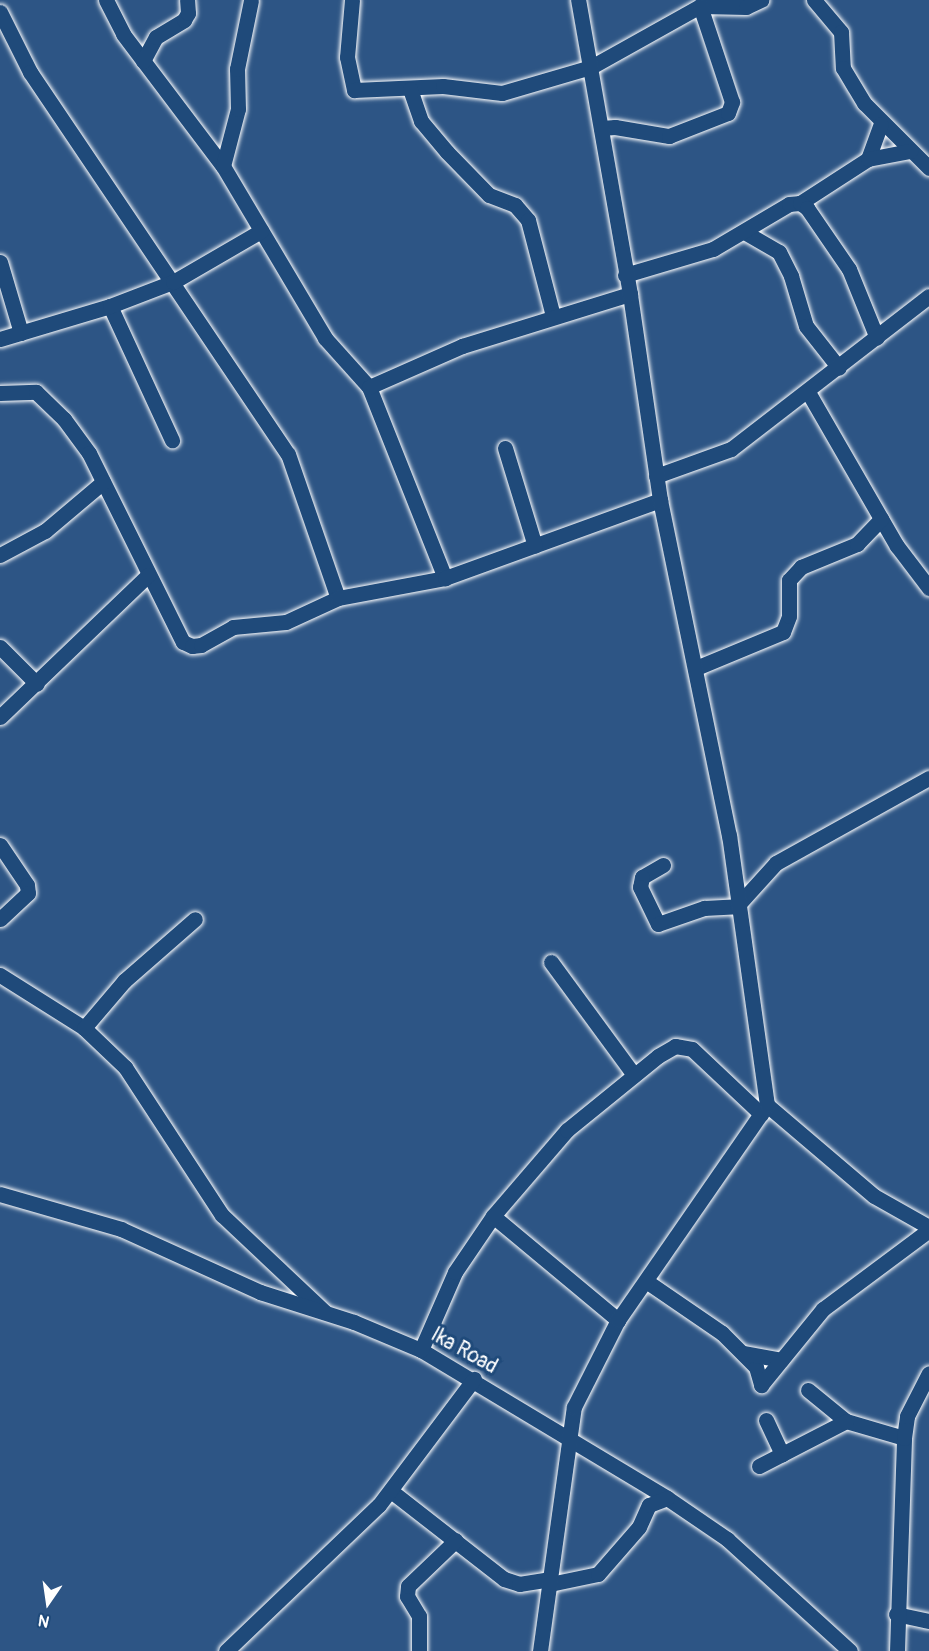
<!DOCTYPE html>
<style>
body{margin:0}
#map{position:relative;width:929px;height:1651px;overflow:hidden;background:#2d5585;font-family:Pangolin,sans-serif}
div>[style]{position:absolute}
.roads{filter:drop-shadow(0 0 2px #fff) drop-shadow(0 0 2px #fff)}
.minor>*{height:15px;margin:-7.5px;padding:0 7.5px;transform-origin:7.5px;border-radius:7.5px;background:#1f4a7a}
span{translate:-50% -50%;white-space:nowrap;text-align:center;line-height:1.15;-webkit-text-stroke:6px #1f4a7a;paint-order:stroke}
.street-label{font-size:21px;color:#fff}
.north{position:absolute;left:18px;top:1573px;width:60px;height:60px;-webkit-text-stroke:4px #1f4a7a;paint-order:stroke;rotate:193deg;font-size:16px;font-weight:700;line-height:24px;text-align:center;color:#fff}
.north::after{content:'';display:block;margin:auto;width:21px;height:27px;background:#fff;clip-path:polygon(50% 0,100% 100%,50% 72%,0 100%)}
</style>
<div id="map">
<div class="roads">
<div class="minor">
<i style="left:106px;top:0;width:38px;rotate:63deg"></i>
<i style="left:123px;top:34px;width:166px;rotate:52.9deg"></i>
<i style="left:223px;top:166px;width:200px;rotate:59.3deg"></i>
<i style="left:325px;top:338px;width:66px;rotate:48.1deg"></i>
<i style="left:369px;top:387px;width:206px;rotate:68.3deg"></i>
<i style="left:352px;top:0;width:57px;rotate:95deg"></i>
<i style="left:347px;top:57px;width:34px;rotate:78deg"></i>
<i style="left:354px;top:90px;width:89px;rotate:-2.6deg"></i>
<i style="left:443px;top:86px;width:59px;rotate:6.8deg"></i>
<i style="left:502px;top:93px;width:93px;rotate:-16.3deg"></i>
<i style="left:591px;top:67px;width:125px;rotate:-29.2deg"></i>
<i style="left:700px;top:6px;width:46px;rotate:1.2deg"></i>
<i style="left:746px;top:7px;width:17px;rotate:-25deg"></i>
<i style="left:814px;top:0;width:42px;rotate:49.8deg"></i>
<i style="left:841px;top:32px;width:36px;rotate:87deg"></i>
<i style="left:843px;top:68px;width:41px;rotate:59deg"></i>
<i style="left:864px;top:103px;width:92px;rotate:45deg"></i>
<i style="left:0;top:12px;width:67px;rotate:63.4deg"></i>
<i style="left:30px;top:72px;width:461px;rotate:56deg"></i>
<i style="left:288px;top:454px;width:152px;rotate:70.9deg"></i>
<i style="left:143px;top:61px;width:27px;rotate:-62deg"></i>
<i style="left:156px;top:37px;width:33px;rotate:-31deg"></i>
<i style="left:184px;top:20px;width:8px;rotate:-60deg"></i>
<i style="left:188px;top:13px;width:13px;rotate:-94deg"></i>
<i style="left:410px;top:89px;width:34px;rotate:71deg"></i>
<i style="left:421px;top:121px;width:40px;rotate:50deg"></i>
<i style="left:447px;top:152px;width:60px;rotate:45.7deg"></i>
<i style="left:489px;top:195px;width:28px;rotate:21deg"></i>
<i style="left:515px;top:205px;width:20px;rotate:49deg"></i>
<i style="left:528px;top:220px;width:99px;rotate:75.4deg"></i>
<i style="left:601px;top:128px;width:14px;rotate:-4deg"></i>
<i style="left:615px;top:127px;width:55px;rotate:9.5deg"></i>
<i style="left:669px;top:136px;width:63px;rotate:-21.3deg"></i>
<i style="left:728px;top:113px;width:12px;rotate:-70deg"></i>
<i style="left:732px;top:102px;width:101px;rotate:-108.4deg"></i>
<i style="left:868px;top:159px;width:37px;rotate:-70deg"></i>
<i style="left:223px;top:166px;width:59px;rotate:-75.3deg"></i>
<i style="left:238px;top:109px;width:40px;rotate:-91.4deg"></i>
<i style="left:237px;top:69px;width:70px;rotate:-78.5deg"></i>
<i style="left:800px;top:203px;width:81px;rotate:-32.9deg"></i>
<i style="left:868px;top:159px;width:43px;rotate:-10.8deg"></i>
<i style="left:746px;top:233px;width:38px;rotate:30deg"></i>
<i style="left:779px;top:252px;width:27px;rotate:63deg"></i>
<i style="left:791px;top:276px;width:52px;rotate:73.3deg"></i>
<i style="left:806px;top:326px;width:53px;rotate:51.8deg"></i>
<i style="left:0;top:262px;width:74px;rotate:73.5deg"></i>
<i style="left:625px;top:275px;width:92px;rotate:-16.5deg"></i>
<i style="left:713px;top:249px;width:88px;rotate:-30.6deg"></i>
<i style="left:789px;top:204px;width:11px;rotate:-5deg"></i>
<i style="left:800px;top:203px;width:9px;rotate:36deg"></i>
<i style="left:807px;top:208px;width:74px;rotate:55.5deg"></i>
<i style="left:849px;top:269px;width:74px;rotate:67.9deg"></i>
<i style="left:110px;top:306px;width:148px;rotate:65.2deg"></i>
<i style="left:0;top:339px;width:115px;rotate:-16.7deg"></i>
<i style="left:110px;top:306px;width:67px;rotate:-20.9deg"></i>
<i style="left:173px;top:282px;width:102px;rotate:-30.1deg"></i>
<i style="left:369px;top:387px;width:102px;rotate:-23.8deg"></i>
<i style="left:462px;top:346px;width:176px;rotate:-17.2deg"></i>
<i style="left:808px;top:392px;width:178px;rotate:60deg"></i>
<i style="left:897px;top:546px;width:53px;rotate:52.7deg"></i>
<i style="left:0;top:393px;width:36px;rotate:-2deg"></i>
<i style="left:36px;top:392px;width:39px;rotate:44deg"></i>
<i style="left:64px;top:419px;width:42px;rotate:53.7deg"></i>
<i style="left:89px;top:453px;width:211px;rotate:63.6deg"></i>
<i style="left:183px;top:642px;width:10px;rotate:24deg"></i>
<i style="left:192px;top:646px;width:9px;rotate:-6deg"></i>
<i style="left:201px;top:645px;width:37px;rotate:-29deg"></i>
<i style="left:233px;top:627px;width:53px;rotate:-5.4deg"></i>
<i style="left:286px;top:622px;width:57px;rotate:-24.8deg"></i>
<i style="left:338px;top:598px;width:109px;rotate:-10.6deg"></i>
<i style="left:445px;top:578px;width:229px;rotate:-19.9deg"></i>
<i style="left:505px;top:448px;width:102px;rotate:73deg"></i>
<i style="left:656px;top:476px;width:80px;rotate:-19.8deg"></i>
<i style="left:731px;top:449px;width:250px;rotate:-37.7deg"></i>
<i style="left:0;top:555px;width:51px;rotate:-28.1deg"></i>
<i style="left:45px;top:531px;width:76px;rotate:-40.2deg"></i>
<i style="left:0;top:647px;width:52px;rotate:45deg"></i>
<i style="left:696px;top:668px;width:94px;rotate:-22.5deg"></i>
<i style="left:783px;top:632px;width:17px;rotate:-69deg"></i>
<i style="left:789px;top:616px;width:36px;rotate:-90deg"></i>
<i style="left:789px;top:580px;width:18px;rotate:-47deg"></i>
<i style="left:801px;top:567px;width:61px;rotate:-22.3deg"></i>
<i style="left:857px;top:544px;width:35px;rotate:-46deg"></i>
<i style="left:0;top:717px;width:205px;rotate:-43.8deg"></i>
<i style="left:0;top:845px;width:48px;rotate:56deg"></i>
<i style="left:27px;top:885px;width:8px;rotate:83deg"></i>
<i style="left:28px;top:893px;width:38px;rotate:137deg"></i>
<i style="left:663px;top:865px;width:24px;rotate:150deg"></i>
<i style="left:642px;top:877px;width:10px;rotate:101deg"></i>
<i style="left:640px;top:887px;width:41px;rotate:64.1deg"></i>
<i style="left:658px;top:924px;width:49px;rotate:-19.2deg"></i>
<i style="left:704px;top:908px;width:33px;rotate:-3deg"></i>
<i style="left:737px;top:906px;width:58px;rotate:-47.8deg"></i>
<i style="left:776px;top:863px;width:175px;rotate:-29.1deg"></i>
<i style="left:551px;top:962px;width:140px;rotate:53.7deg"></i>
<i style="left:0;top:975px;width:99px;rotate:32.2deg"></i>
<i style="left:84px;top:1028px;width:57px;rotate:43.6deg"></i>
<i style="left:125px;top:1067px;width:177px;rotate:56.8deg"></i>
<i style="left:222px;top:1215px;width:141px;rotate:43.3deg"></i>
<i style="left:84px;top:1028px;width:62px;rotate:-49.6deg"></i>
<i style="left:124px;top:981px;width:94px;rotate:-41.1deg"></i>
<i style="left:767px;top:1105px;width:140px;rotate:40.4deg"></i>
<i style="left:874px;top:1196px;width:63px;rotate:29.4deg"></i>
<i style="left:0;top:1194px;width:126px;rotate:16.1deg"></i>
<i style="left:121px;top:1229px;width:153px;rotate:24.4deg"></i>
<i style="left:260px;top:1292px;width:99px;rotate:17.7deg"></i>
<i style="left:354px;top:1322px;width:73px;rotate:22.7deg"></i>
<i style="left:421px;top:1350px;width:287px;rotate:31deg"></i>
<i style="left:667px;top:1498px;width:73px;rotate:34.3deg"></i>
<i style="left:727px;top:1539px;width:166px;rotate:42.3deg"></i>
<i style="left:493px;top:1216px;width:163px;rotate:39.8deg"></i>
<i style="left:646px;top:1281px;width:92px;rotate:34.4deg"></i>
<i style="left:722px;top:1333px;width:48px;rotate:45deg"></i>
<i style="left:756px;top:1367px;width:19px;rotate:74deg"></i>
<i style="left:421px;top:1350px;width:85px;rotate:-66.4deg"></i>
<i style="left:455px;top:1272px;width:68px;rotate:-55.8deg"></i>
<i style="left:493px;top:1216px;width:113px;rotate:-49.3deg"></i>
<i style="left:567px;top:1130px;width:117px;rotate:-39.1deg"></i>
<i style="left:658px;top:1056px;width:20px;rotate:-30deg"></i>
<i style="left:675px;top:1046px;width:17px;rotate:10deg"></i>
<i style="left:692px;top:1049px;width:95px;rotate:43.3deg"></i>
<i style="left:743px;top:1353px;width:39px;rotate:10deg"></i>
<i style="left:761px;top:1385px;width:98px;rotate:-50.8deg"></i>
<i style="left:823px;top:1309px;width:132px;rotate:-36.7deg"></i>
<i style="left:808px;top:1390px;width:49px;rotate:39.2deg"></i>
<i style="left:846px;top:1421px;width:60px;rotate:16.3deg"></i>
<i style="left:766px;top:1420px;width:38px;rotate:65deg"></i>
<i style="left:759px;top:1466px;width:98px;rotate:-27.3deg"></i>
<i style="left:391px;top:1491px;width:143px;rotate:37.9deg"></i>
<i style="left:504px;top:1579px;width:16px;rotate:18deg"></i>
<i style="left:519px;top:1584px;width:32px;rotate:-9deg"></i>
<i style="left:550px;top:1584px;width:49px;rotate:-11.8deg"></i>
<i style="left:598px;top:1574px;width:62px;rotate:-48.9deg"></i>
<i style="left:639px;top:1527px;width:24px;rotate:-66deg"></i>
<i style="left:649px;top:1505px;width:19px;rotate:-21deg"></i>
<i style="left:896px;top:1614px;width:34px;rotate:12deg"></i>
<i style="left:226px;top:1651px;width:211px;rotate:-43.7deg"></i>
<i style="left:379px;top:1505px;width:158px;rotate:-53deg"></i>
<i style="left:419px;top:1651px;width:35px;rotate:-90deg"></i>
<i style="left:419px;top:1616px;width:23px;rotate:-121deg"></i>
<i style="left:407px;top:1596px;width:10px;rotate:-84deg"></i>
<i style="left:408px;top:1586px;width:66px;rotate:-43.8deg"></i>
<i style="left:540px;top:1651px;width:246px;rotate:-82.1deg"></i>
<i style="left:574px;top:1407px;width:97px;rotate:-63.2deg"></i>
<i style="left:618px;top:1320px;width:262px;rotate:-55.3deg"></i>
<i style="left:767px;top:1105px;width:272px;rotate:-98deg"></i>
<i style="left:729px;top:836px;width:343px;rotate:-101.6deg"></i>
<i style="left:660px;top:500px;width:208px;rotate:-98.3deg"></i>
<i style="left:630px;top:294px;width:299px;rotate:-100deg"></i>
<i style="left:897px;top:1651px;width:213px;rotate:-88.1deg"></i>
<i style="left:904px;top:1438px;width:22px;rotate:-82deg"></i>
<i style="left:907px;top:1416px;width:48px;rotate:-62.9deg"></i>
</div>
</div>
<div class="street-label">
<span style="left:464px;top:1351px;rotate:29deg">Ika Road</span>
</div>
<div class="north">N</div>
</div>
